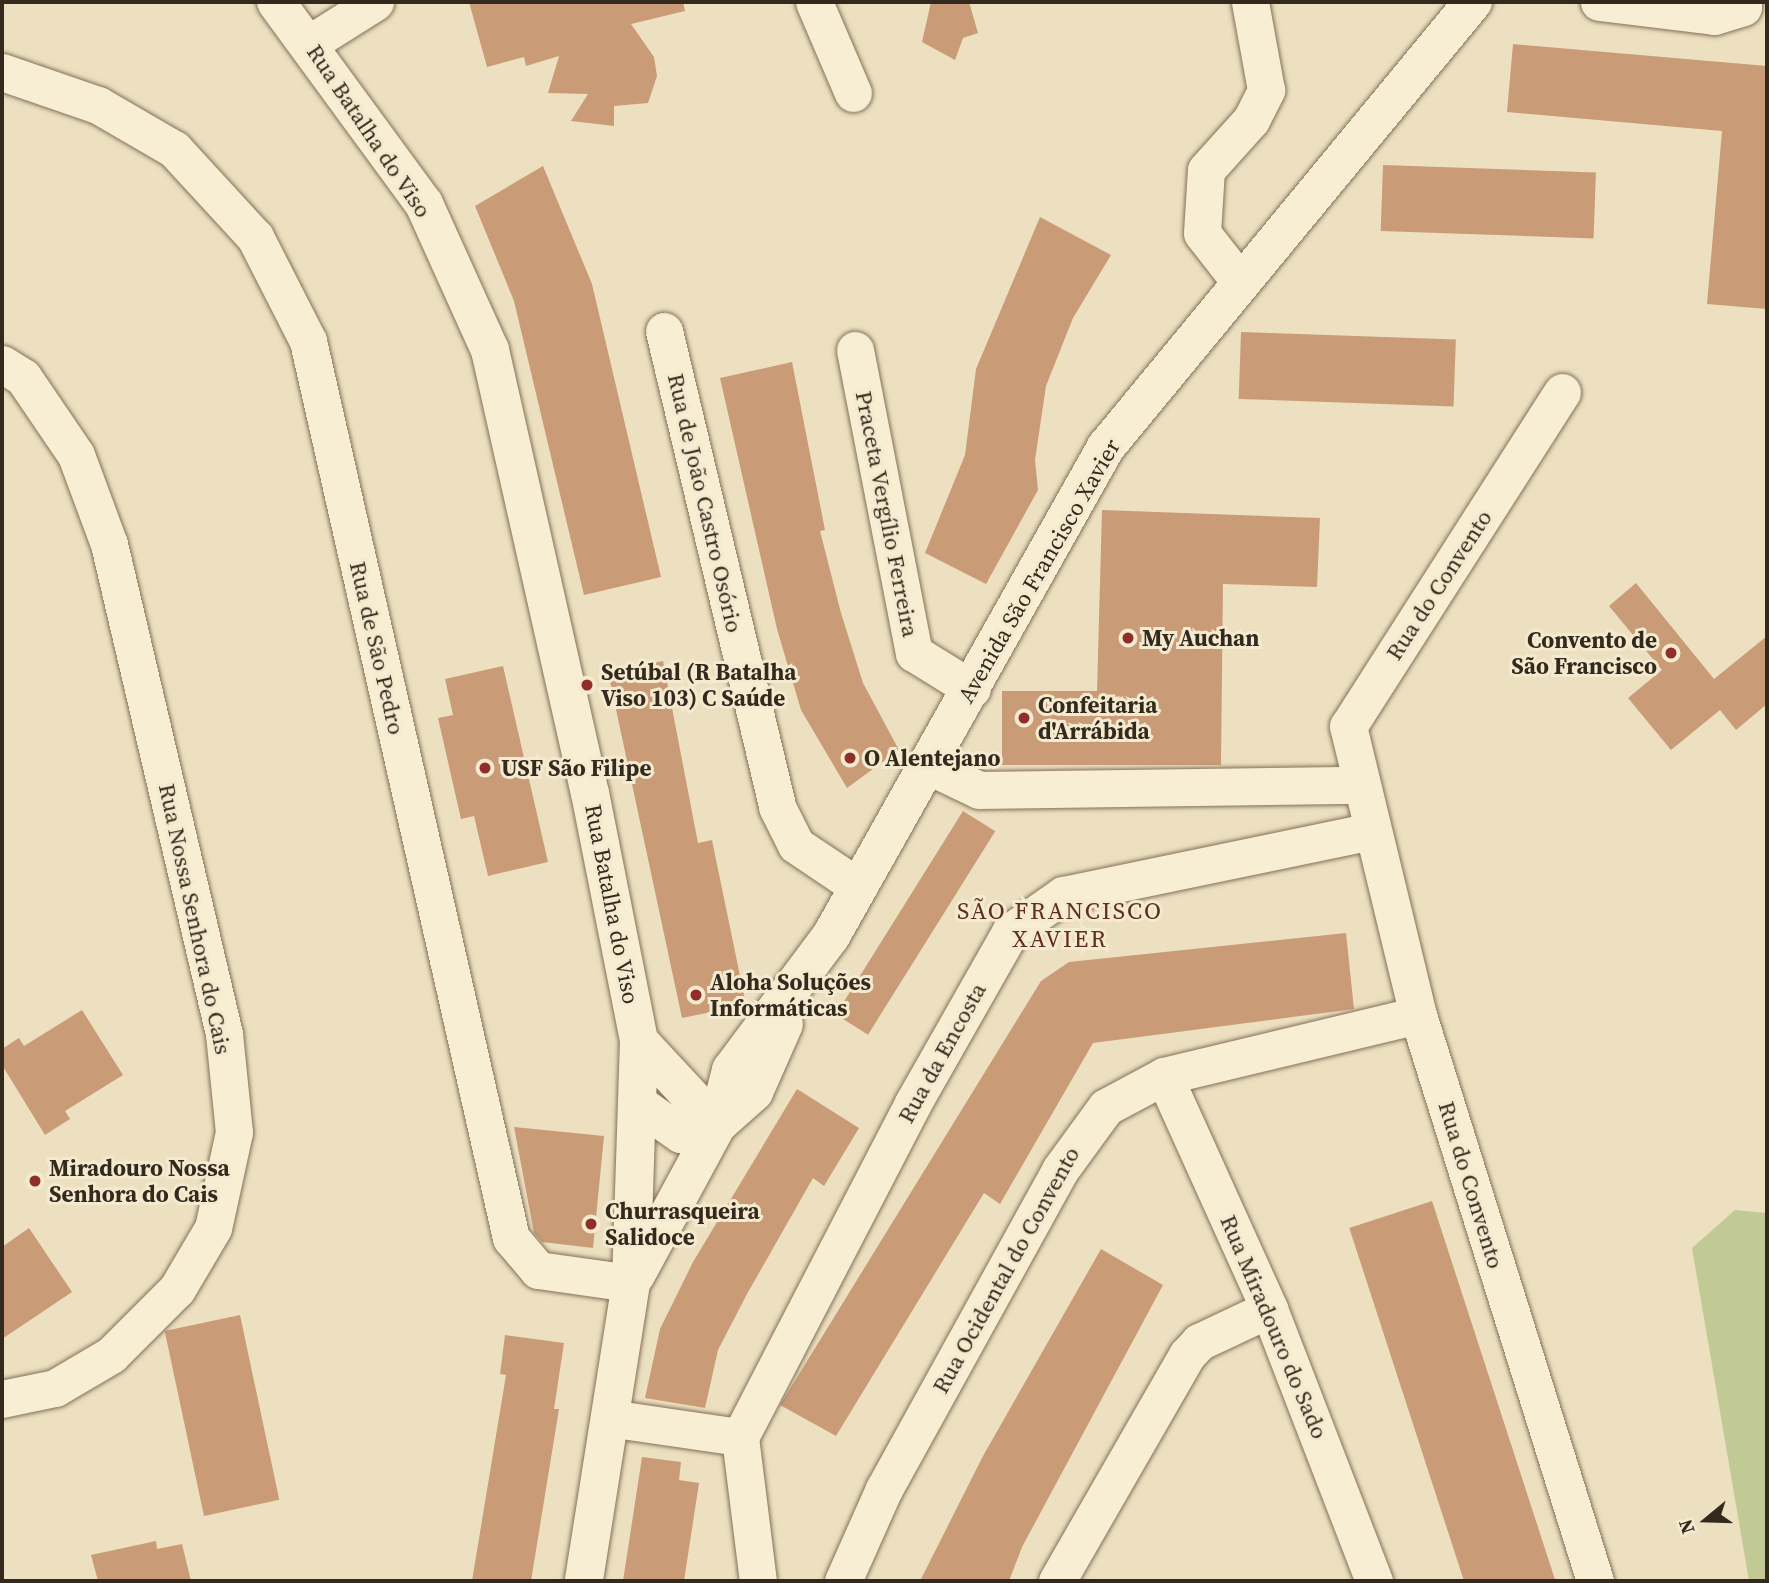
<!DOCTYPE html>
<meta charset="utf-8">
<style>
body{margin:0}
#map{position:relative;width:1769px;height:1583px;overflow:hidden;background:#ece0c0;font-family:"Source Serif 4",serif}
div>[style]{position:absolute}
.green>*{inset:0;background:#c1c995}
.building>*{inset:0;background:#c99c77;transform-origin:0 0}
.roads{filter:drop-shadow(0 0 2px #847159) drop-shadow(0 0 2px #847159)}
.street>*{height:37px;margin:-18.5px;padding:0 18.5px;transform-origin:18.5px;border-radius:18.5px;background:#f7eed3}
.secondary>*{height:38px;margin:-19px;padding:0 19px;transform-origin:19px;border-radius:19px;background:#f7eed3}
.dots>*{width:19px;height:19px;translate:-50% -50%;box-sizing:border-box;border:4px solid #f4eacf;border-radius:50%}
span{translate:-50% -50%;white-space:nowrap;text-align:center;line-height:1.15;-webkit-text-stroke:6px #f4eacf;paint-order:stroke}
.street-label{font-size:23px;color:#34291d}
.poi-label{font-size:23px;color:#34291d;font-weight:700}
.left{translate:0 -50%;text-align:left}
.right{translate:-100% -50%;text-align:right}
.neighbourhood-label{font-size:24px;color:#5f2e1e;letter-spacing:2px}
.frame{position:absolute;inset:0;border:4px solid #34291d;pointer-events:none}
.north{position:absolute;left:1671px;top:1485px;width:70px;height:70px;-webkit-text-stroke:5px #f4eacf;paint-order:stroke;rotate:251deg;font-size:19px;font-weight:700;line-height:28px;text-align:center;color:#34291d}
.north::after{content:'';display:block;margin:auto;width:24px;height:32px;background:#34291d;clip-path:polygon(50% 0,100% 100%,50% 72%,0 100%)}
</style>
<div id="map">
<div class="green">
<i style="clip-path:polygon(1735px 1210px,1767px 1213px,1767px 1581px,1749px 1581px,1692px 1248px)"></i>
</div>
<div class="building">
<i style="clip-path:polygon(469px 2px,683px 2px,685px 11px,631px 24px,654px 57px,657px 76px,648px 103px,614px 106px,614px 126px,571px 121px,588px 94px,548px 93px,559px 56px,526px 66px,524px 57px,487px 67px)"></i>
<i style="clip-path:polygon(931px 2px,969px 2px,978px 33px,963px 38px,955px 60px,922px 42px)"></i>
<i style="clip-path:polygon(1513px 44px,1767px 66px,1767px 309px,1707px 304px,1722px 131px,1507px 112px)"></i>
<i style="left:1383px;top:165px;width:213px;height:66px;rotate:2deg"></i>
<i style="clip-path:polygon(543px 166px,592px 284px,661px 577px,584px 595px,514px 301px,475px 206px)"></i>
<i style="clip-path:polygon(1040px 217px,1111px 255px,1073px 318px,1046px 386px,1035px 460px,1038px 490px,986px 584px,925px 553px,965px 455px,976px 369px)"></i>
<i style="left:1241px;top:332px;width:215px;height:67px;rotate:2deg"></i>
<i style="clip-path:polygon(792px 362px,825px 530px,820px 531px,841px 613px,863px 683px,899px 750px,847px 788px,801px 710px,777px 629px,720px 378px)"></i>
<i style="clip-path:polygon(1102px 510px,1320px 518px,1317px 587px,1223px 584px,1221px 765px,1002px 765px,1002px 691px,1097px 691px)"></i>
<i style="clip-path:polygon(1636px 583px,1714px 679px,1767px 636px,1767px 704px,1736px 730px,1720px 710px,1671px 750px,1628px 698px,1662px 670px,1609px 606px)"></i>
<i style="clip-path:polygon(663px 661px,698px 843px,712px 840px,746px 1005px,682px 1018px,608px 672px)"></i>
<i style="clip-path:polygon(503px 666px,548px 862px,488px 876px,474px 816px,461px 819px,438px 718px,453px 715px,445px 679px)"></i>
<i style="left:963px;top:811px;width:38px;height:240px;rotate:32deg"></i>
<i style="clip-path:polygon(1346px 933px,1354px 1009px,1093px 1043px,1000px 1204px,984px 1193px,836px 1436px,780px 1405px,1041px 981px,1069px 962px)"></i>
<i style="clip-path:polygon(82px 1010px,123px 1075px,65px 1111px,70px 1119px,45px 1135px,2px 1065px,2px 1049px,19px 1038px,24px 1046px)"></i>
<i style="clip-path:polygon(797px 1089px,859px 1128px,824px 1186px,813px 1178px,747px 1294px,718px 1350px,705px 1408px,645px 1398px,660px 1329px,693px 1262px)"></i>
<i style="clip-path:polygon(514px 1127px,604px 1136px,593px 1248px,542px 1242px,534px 1233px)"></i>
<i style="left:1432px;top:1201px;width:398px;height:87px;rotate:72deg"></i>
<i style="clip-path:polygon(29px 1228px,72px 1292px,2px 1339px,2px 1247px)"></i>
<i style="clip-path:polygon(1101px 1249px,1163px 1285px,1022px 1547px,1009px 1581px,920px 1581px,983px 1456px)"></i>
<i style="left:240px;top:1315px;width:189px;height:77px;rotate:78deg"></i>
<i style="clip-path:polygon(505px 1335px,564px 1343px,554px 1409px,559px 1409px,531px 1581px,472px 1581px,506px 1375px,500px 1374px)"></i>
<i style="clip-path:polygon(642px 1457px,681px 1462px,679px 1480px,699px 1483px,684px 1581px,623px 1581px)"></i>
<i style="clip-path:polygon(156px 1541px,157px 1549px,182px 1544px,191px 1581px,98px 1581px,91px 1555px)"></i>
</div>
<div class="roads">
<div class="street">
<i style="left:814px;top:2px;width:99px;rotate:66.8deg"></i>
<i style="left:1599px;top:2px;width:116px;rotate:6.9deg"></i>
<i style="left:1714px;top:16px;width:30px;rotate:-17deg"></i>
<i style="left:1743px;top:7px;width:5px;rotate:-90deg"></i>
<i style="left:310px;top:43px;width:77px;rotate:-32.2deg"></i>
<i style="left:2px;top:72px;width:102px;rotate:19deg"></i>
<i style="left:98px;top:105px;width:88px;rotate:30.1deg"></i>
<i style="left:174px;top:149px;width:120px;rotate:47.4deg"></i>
<i style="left:255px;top:237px;width:117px;rotate:63deg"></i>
<i style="left:308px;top:341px;width:920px;rotate:77.25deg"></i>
<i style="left:511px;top:1238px;width:42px;rotate:49.8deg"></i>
<i style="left:538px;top:1270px;width:94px;rotate:8deg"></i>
<i style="left:1241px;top:283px;width:63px;rotate:-128deg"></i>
<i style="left:1202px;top:233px;width:63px;rotate:-86.4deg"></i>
<i style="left:1206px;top:170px;width:67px;rotate:-48deg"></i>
<i style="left:1251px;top:120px;width:34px;rotate:-63deg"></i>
<i style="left:1266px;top:90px;width:89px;rotate:-100.3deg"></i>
<i style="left:664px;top:331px;width:489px;rotate:76.6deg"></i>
<i style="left:777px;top:807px;width:42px;rotate:63.4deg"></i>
<i style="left:796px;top:845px;width:73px;rotate:33.9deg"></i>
<i style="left:855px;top:350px;width:309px;rotate:79deg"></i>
<i style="left:914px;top:653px;width:68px;rotate:31.8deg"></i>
<i style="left:2px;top:364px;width:25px;rotate:32deg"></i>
<i style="left:23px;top:377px;width:94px;rotate:55.8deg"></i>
<i style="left:76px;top:455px;width:95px;rotate:69.7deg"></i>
<i style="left:109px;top:544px;width:503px;rotate:76.79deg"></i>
<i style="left:224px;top:1034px;width:99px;rotate:84.2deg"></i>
<i style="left:234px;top:1132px;width:98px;rotate:102.3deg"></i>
<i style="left:213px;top:1228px;width:71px;rotate:120.5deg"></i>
<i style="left:177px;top:1289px;width:93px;rotate:135deg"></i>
<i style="left:111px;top:1355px;width:65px;rotate:149.5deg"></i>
<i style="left:55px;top:1388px;width:54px;rotate:168.3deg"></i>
<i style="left:1562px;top:392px;width:397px;rotate:122.6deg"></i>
<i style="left:1348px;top:726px;width:297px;rotate:76.4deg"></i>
<i style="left:1418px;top:1015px;width:593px;rotate:72.63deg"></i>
<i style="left:929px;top:766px;width:55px;rotate:25.6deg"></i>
<i style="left:979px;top:790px;width:381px;rotate:-0.8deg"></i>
<i style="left:1164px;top:1076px;width:256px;rotate:65.7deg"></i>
<i style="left:1269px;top:1309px;width:292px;rotate:68.9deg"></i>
<i style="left:609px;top:1418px;width:132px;rotate:8.3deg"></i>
<i style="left:740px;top:1437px;width:145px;rotate:82.9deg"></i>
<i style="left:740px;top:1437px;width:376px;rotate:-62.6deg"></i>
<i style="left:913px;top:1103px;width:197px;rotate:-60.4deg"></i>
<i style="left:1010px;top:932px;width:65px;rotate:-34.9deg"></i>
<i style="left:1063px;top:895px;width:315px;rotate:-11.7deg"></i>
<i style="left:843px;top:1581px;width:101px;rotate:-66deg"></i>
<i style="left:884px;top:1489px;width:364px;rotate:-61.1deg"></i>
<i style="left:1060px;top:1170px;width:78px;rotate:-53.9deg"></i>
<i style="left:1106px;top:1107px;width:66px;rotate:-28.1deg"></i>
<i style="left:1164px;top:1076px;width:261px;rotate:-13.5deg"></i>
<i style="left:1057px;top:1581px;width:261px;rotate:-60.1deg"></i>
<i style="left:1187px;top:1355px;width:18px;rotate:-47deg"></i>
<i style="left:1199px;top:1342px;width:77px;rotate:-25.2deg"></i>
</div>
<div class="secondary">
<i style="left:276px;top:2px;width:250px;rotate:53.8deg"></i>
<i style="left:424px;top:204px;width:160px;rotate:65.7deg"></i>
<i style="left:490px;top:350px;width:454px;rotate:77.3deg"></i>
<i style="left:590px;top:793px;width:253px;rotate:78.8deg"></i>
<i style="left:639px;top:1041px;width:242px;rotate:91.9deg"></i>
<i style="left:631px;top:1283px;width:302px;rotate:99deg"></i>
<i style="left:639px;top:1041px;width:115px;rotate:47.1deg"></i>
<i style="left:637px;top:1103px;width:54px;rotate:35.2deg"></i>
<i style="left:681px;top:1134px;width:37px;rotate:-14deg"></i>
<i style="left:717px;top:1125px;width:50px;rotate:-41.7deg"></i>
<i style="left:754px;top:1092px;width:74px;rotate:-66.2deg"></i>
<i style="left:636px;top:1275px;width:170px;rotate:-61.6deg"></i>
<i style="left:717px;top:1125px;width:57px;rotate:-75.7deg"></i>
<i style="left:731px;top:1070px;width:167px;rotate:-53.3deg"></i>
<i style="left:831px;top:936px;width:561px;rotate:-60.65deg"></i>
<i style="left:1106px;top:447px;width:577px;rotate:-50.49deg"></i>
</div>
</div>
<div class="dots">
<i style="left:1128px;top:638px;background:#912e2b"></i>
<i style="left:1671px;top:653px;background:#912e2b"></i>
<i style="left:587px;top:685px;background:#912e2b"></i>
<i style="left:1024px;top:718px;background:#912e2b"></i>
<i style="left:850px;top:758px;background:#912e2b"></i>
<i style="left:485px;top:768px;background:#912e2b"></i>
<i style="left:696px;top:995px;background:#912e2b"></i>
<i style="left:35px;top:1181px;background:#912e2b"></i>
<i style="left:591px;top:1224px;background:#912e2b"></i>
</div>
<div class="street-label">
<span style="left:369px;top:131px;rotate:56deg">Rua Batalha do Viso</span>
<span style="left:705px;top:503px;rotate:77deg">Rua de João Castro Osório</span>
<span style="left:887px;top:514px;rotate:79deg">Praceta Vergílio Ferreira</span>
<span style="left:1039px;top:571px;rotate:-60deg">Avenida São Francisco Xavier</span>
<span style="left:1439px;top:585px;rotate:-57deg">Rua do Convento</span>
<span style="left:377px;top:648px;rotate:77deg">Rua de São Pedro</span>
<span style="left:612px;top:904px;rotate:79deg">Rua Batalha do Viso</span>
<span style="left:195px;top:919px;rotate:78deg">Rua Nossa Senhora do Cais</span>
<span style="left:942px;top:1053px;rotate:-61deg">Rua da Encosta</span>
<span style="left:1471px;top:1185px;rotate:73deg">Rua do Convento</span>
<span style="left:1006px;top:1270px;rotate:-61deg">Rua Ocidental do Convento</span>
<span style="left:1274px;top:1327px;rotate:67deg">Rua Miradouro do Sado</span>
</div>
<div class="poi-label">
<span class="left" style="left:1142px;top:638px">My Auchan</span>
<span class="right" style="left:1657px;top:653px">Convento de<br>São Francisco</span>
<span class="left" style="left:601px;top:685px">Setúbal (R Batalha<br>Viso 103) C Saúde</span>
<span class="left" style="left:1038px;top:718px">Confeitaria<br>d'Arrábida</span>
<span class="left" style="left:864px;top:758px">O Alentejano</span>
<span class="left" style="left:501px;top:768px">USF São Filipe</span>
<span class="left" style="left:710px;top:995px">Aloha Soluções<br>Informáticas</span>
<span class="left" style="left:49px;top:1181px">Miradouro Nossa<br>Senhora do Cais</span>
<span class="left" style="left:605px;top:1224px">Churrasqueira<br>Salidoce</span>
</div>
<div class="neighbourhood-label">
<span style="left:1060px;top:925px">SÃO FRANCISCO<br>XAVIER</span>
</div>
<div class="frame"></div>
<div class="north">N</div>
</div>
